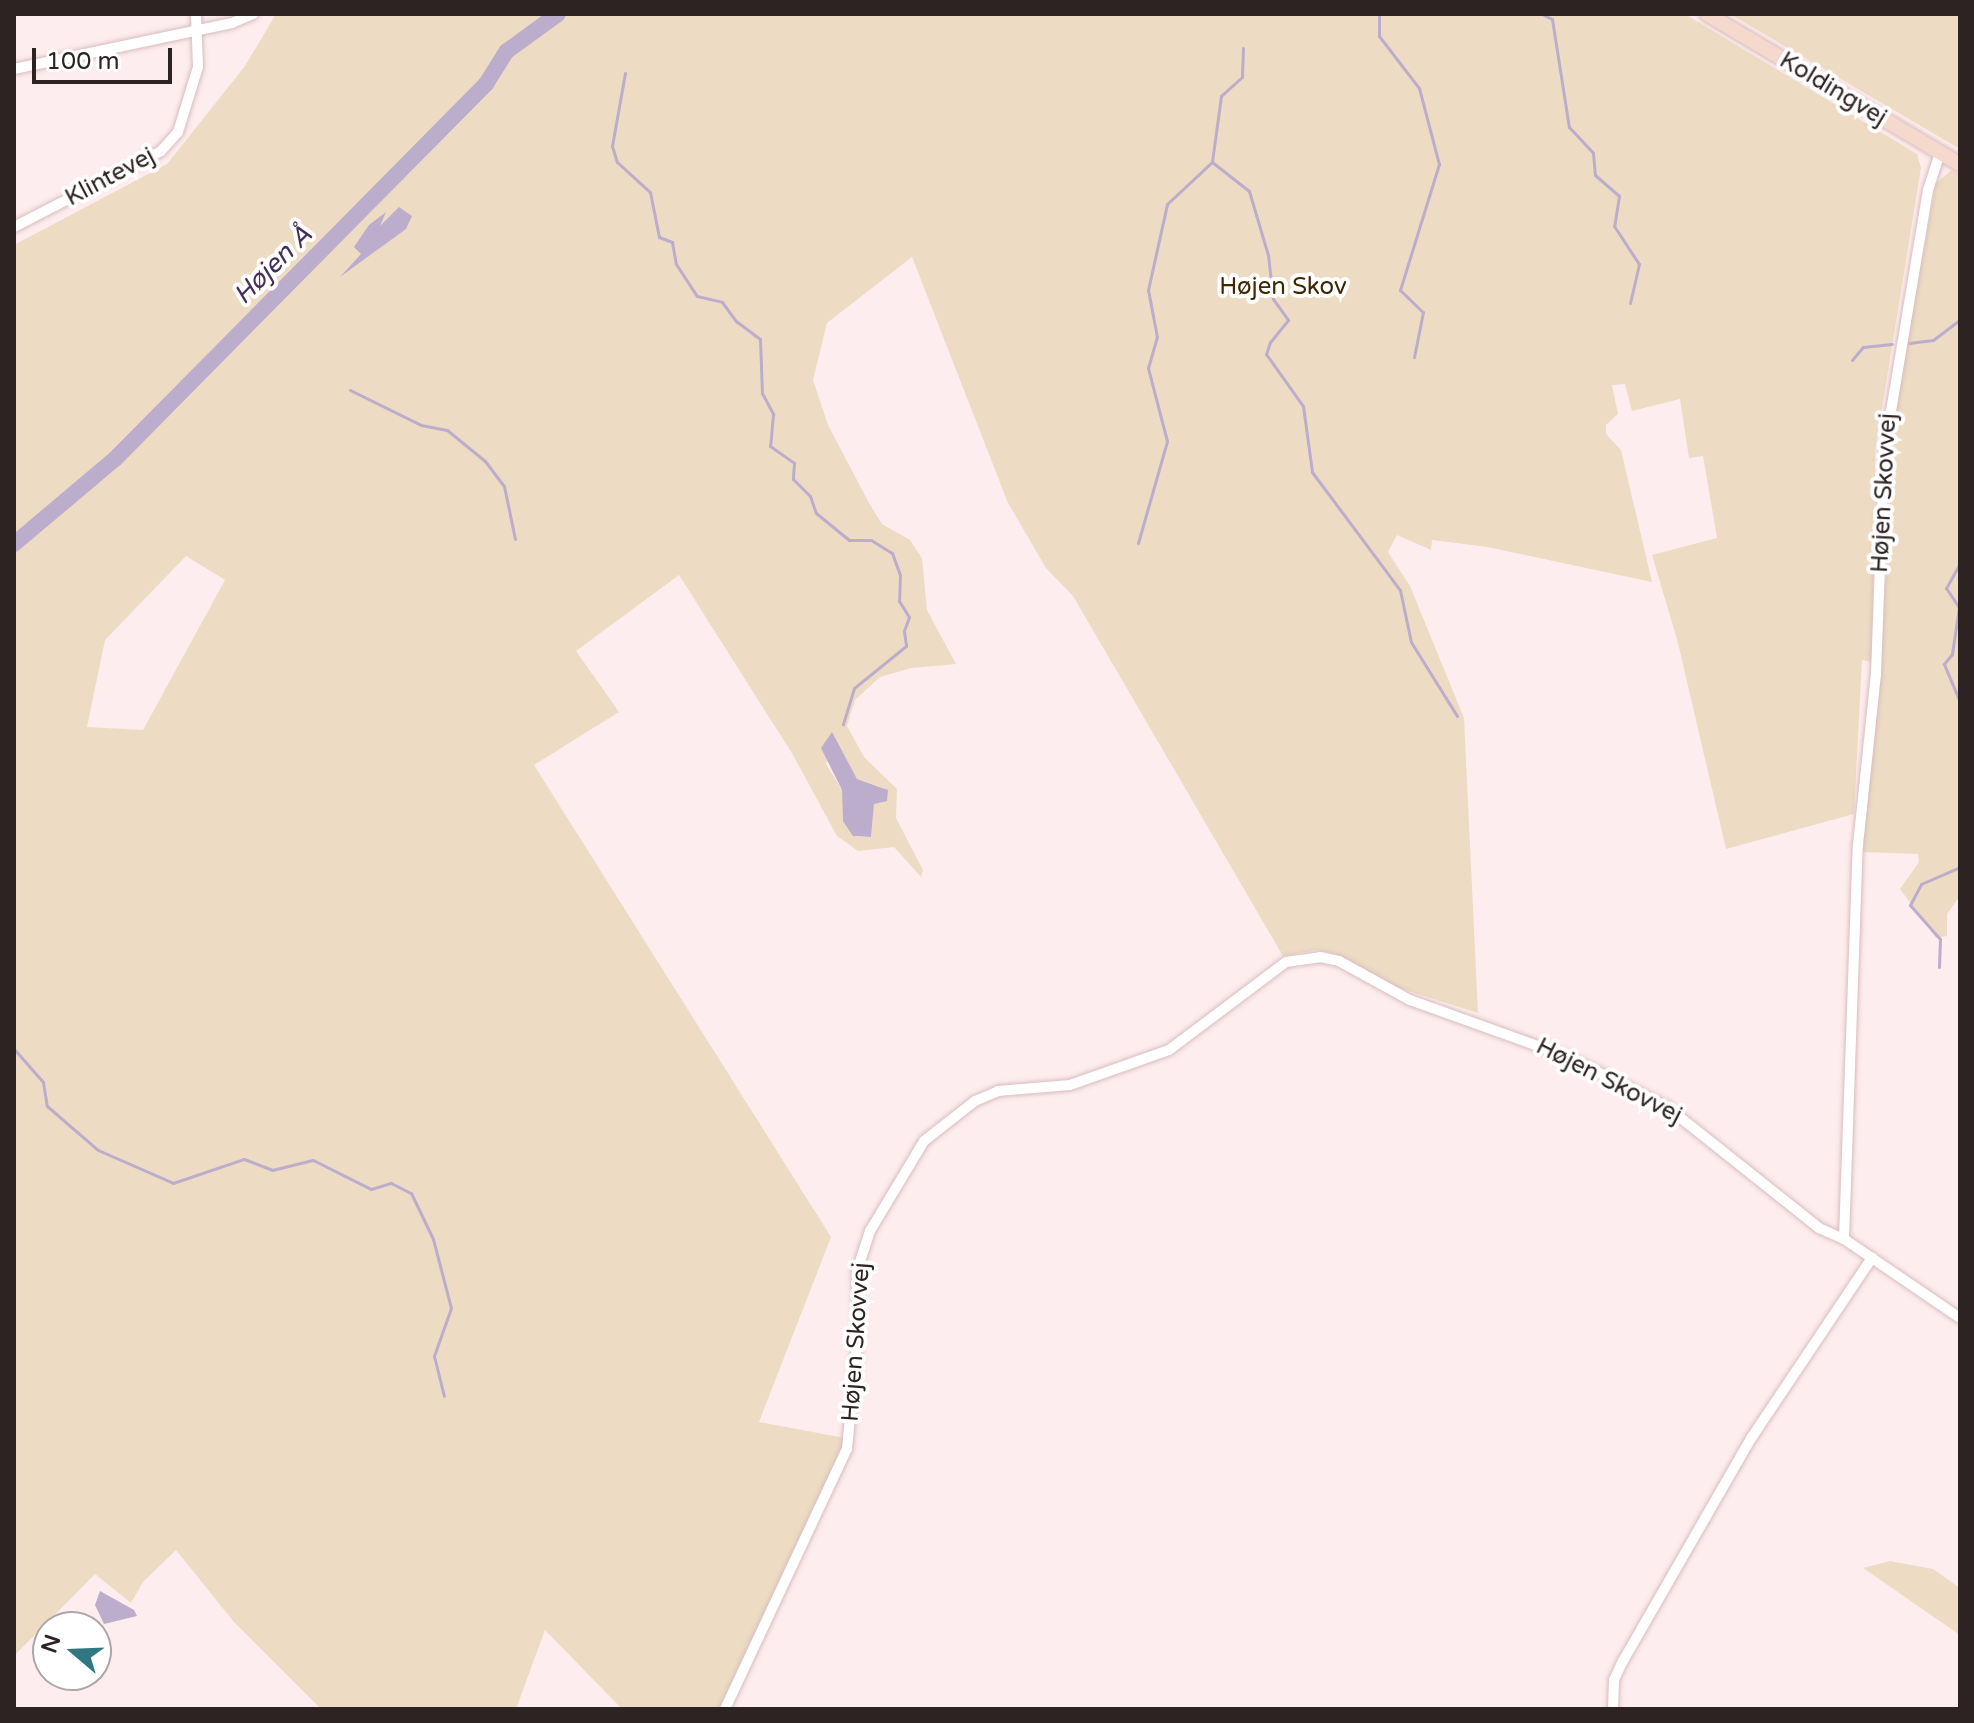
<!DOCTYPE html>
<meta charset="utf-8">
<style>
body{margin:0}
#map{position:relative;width:1974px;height:1723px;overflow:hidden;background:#feedee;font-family:"Varela Round",sans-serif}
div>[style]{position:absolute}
.green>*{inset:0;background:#eddcc3}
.water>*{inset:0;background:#bcadcc}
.stream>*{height:3px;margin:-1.5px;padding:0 1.5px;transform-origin:1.5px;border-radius:1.5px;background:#bcadcc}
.river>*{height:16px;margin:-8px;padding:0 8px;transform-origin:8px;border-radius:8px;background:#bcadcc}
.roads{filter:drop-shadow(0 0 2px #d7bdbf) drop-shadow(0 0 2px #d7bdbf)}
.street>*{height:10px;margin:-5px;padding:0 5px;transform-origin:5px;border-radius:5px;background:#fff}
.secondary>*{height:14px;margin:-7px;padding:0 7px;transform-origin:7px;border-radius:7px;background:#f5d9cc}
span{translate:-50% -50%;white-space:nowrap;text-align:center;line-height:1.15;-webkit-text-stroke:8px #fff;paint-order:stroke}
.street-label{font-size:24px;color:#2d2323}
.park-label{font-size:24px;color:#3c2700}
.water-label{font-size:26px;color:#452e59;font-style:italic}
.frame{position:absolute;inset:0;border:16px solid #2d2323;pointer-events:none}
.north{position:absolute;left:32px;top:1611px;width:80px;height:80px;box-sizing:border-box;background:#fff;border:2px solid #aba7a7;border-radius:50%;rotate:289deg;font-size:22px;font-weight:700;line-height:32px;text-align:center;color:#2d2323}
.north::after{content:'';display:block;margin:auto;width:28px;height:36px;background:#307782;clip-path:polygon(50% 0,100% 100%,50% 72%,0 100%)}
.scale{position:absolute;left:32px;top:48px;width:140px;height:36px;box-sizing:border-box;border:4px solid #2d2323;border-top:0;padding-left:10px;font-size:24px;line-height:28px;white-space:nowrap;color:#2d2323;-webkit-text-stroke:6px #fff;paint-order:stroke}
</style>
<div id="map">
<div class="green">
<i style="clip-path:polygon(evenodd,276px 14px,1685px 14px,1917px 154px,1921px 168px,1875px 451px,1872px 662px,1862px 660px,1854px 814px,1726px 849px,1678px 643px,1652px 555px,1717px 538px,1703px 456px,1689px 458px,1680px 399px,1632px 411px,1625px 384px,1612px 385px,1618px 414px,1606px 425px,1606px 434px,1621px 450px,1652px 582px,1487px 547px,1432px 540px,1431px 550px,1397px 535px,1388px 552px,1410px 586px,1464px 718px,1478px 1013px,1399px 988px,1336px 954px,1316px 950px,1283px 956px,1073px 596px,1046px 568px,1008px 503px,912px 257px,827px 323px,813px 380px,828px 425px,869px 503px,882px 524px,910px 540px,922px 558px,927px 610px,956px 664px,911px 668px,880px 677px,855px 700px,847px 726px,864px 757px,897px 789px,896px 818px,923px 870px,921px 877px,894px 847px,858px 851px,837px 836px,793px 755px,679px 575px,576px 651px,619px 712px,534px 765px,831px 1237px,759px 1422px,845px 1438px,842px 1451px,719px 1709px,622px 1709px,545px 1630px,516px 1709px,321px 1709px,234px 1622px,176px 1550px,143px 1582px,131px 1603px,95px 1574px,14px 1656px,14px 245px,167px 164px,245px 66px,276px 14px,186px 556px,225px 580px,143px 730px,87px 727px,105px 640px,186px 556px,276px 14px,835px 739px,857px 779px,884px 788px,874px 803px,871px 837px,857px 837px,845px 819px,842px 790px,826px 764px,835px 739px)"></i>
<i style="clip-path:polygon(1730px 14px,1960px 14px,1960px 149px)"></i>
<i style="clip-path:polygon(1952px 170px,1960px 175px,1960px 896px,1947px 914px,1947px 936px,1936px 938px,1900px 889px,1919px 862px,1918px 854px,1862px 852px,1881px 662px,1895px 403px,1936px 183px)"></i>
<i style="clip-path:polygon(1890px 1561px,1933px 1569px,1960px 1588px,1960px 1635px,1863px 1568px)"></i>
</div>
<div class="water">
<i style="clip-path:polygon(399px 207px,412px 216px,406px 229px,340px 277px,361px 254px,354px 247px,369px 225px,386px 212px,380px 226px)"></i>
<i style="clip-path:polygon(832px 732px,857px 779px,888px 790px,887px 801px,874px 804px,871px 837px,853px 836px,843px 821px,842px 790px,821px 748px)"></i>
<i style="clip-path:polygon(100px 1591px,134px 1610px,137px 1616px,104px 1624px,95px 1605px)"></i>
</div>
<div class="stream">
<i style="left:1379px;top:14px;width:22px;rotate:90deg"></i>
<i style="left:1379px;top:36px;width:66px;rotate:52.4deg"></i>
<i style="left:1419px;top:88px;width:79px;rotate:75.3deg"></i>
<i style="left:1439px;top:164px;width:132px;rotate:107.2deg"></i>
<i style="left:1400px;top:290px;width:32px;rotate:44deg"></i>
<i style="left:1423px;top:312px;width:46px;rotate:101.3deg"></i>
<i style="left:1542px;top:14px;width:11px;rotate:27deg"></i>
<i style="left:1552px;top:19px;width:109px;rotate:81.1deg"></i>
<i style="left:1569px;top:127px;width:35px;rotate:47deg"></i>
<i style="left:1593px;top:153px;width:22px;rotate:85deg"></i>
<i style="left:1595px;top:175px;width:32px;rotate:41deg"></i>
<i style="left:1619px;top:196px;width:30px;rotate:99deg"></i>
<i style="left:1614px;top:226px;width:45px;rotate:56.7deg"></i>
<i style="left:1639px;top:264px;width:40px;rotate:103deg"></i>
<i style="left:1243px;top:48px;width:29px;rotate:92deg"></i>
<i style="left:1242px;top:77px;width:28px;rotate:138deg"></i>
<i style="left:1221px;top:96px;width:67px;rotate:97.8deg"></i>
<i style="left:1212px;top:162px;width:47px;rotate:38.1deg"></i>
<i style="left:1249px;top:191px;width:67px;rotate:73.5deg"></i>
<i style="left:1268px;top:255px;width:44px;rotate:83.5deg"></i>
<i style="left:1273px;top:299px;width:26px;rotate:54deg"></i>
<i style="left:1288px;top:320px;width:28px;rotate:129deg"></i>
<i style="left:1270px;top:342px;width:13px;rotate:108deg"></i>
<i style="left:1266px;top:354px;width:64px;rotate:54.6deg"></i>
<i style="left:1303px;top:406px;width:67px;rotate:82.2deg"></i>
<i style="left:1312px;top:472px;width:147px;rotate:53.3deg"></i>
<i style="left:1400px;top:590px;width:53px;rotate:78.1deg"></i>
<i style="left:1411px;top:642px;width:87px;rotate:58.1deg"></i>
<i style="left:625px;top:73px;width:74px;rotate:100.1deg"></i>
<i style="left:612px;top:146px;width:17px;rotate:73deg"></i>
<i style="left:617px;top:162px;width:45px;rotate:42.3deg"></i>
<i style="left:650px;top:192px;width:46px;rotate:78.7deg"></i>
<i style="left:659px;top:237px;width:14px;rotate:21deg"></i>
<i style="left:672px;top:242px;width:22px;rotate:80deg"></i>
<i style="left:676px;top:264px;width:38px;rotate:57deg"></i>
<i style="left:697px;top:296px;width:26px;rotate:13deg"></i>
<i style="left:722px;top:302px;width:24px;rotate:54deg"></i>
<i style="left:736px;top:321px;width:30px;rotate:37deg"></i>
<i style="left:760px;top:339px;width:54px;rotate:87.9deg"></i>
<i style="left:762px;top:393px;width:24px;rotate:62deg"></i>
<i style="left:773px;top:414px;width:32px;rotate:95deg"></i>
<i style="left:770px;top:446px;width:29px;rotate:35deg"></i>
<i style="left:794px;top:463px;width:16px;rotate:94deg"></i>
<i style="left:793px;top:479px;width:24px;rotate:45deg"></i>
<i style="left:810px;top:496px;width:18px;rotate:71deg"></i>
<i style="left:816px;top:513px;width:43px;rotate:39.3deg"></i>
<i style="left:849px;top:540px;width:22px"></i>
<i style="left:871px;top:540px;width:25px;rotate:32deg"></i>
<i style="left:892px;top:553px;width:23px;rotate:70deg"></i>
<i style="left:900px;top:575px;width:26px;rotate:92deg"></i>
<i style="left:899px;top:601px;width:19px;rotate:58deg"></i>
<i style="left:909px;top:617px;width:15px;rotate:110deg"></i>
<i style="left:904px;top:631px;width:15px;rotate:82deg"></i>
<i style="left:906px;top:646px;width:67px;rotate:141.1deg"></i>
<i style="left:854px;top:688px;width:38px;rotate:107deg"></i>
<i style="left:1960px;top:254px;width:65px;rotate:90deg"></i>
<i style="left:1909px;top:343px;width:24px;rotate:-7deg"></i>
<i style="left:1933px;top:340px;width:34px;rotate:-37deg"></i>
<i style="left:1852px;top:360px;width:17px;rotate:-50deg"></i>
<i style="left:1863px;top:347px;width:29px;rotate:-6deg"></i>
<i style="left:350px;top:390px;width:79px;rotate:26.2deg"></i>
<i style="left:421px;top:425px;width:26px;rotate:11deg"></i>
<i style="left:447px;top:430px;width:49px;rotate:39.2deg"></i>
<i style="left:485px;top:461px;width:31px;rotate:53deg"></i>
<i style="left:504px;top:486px;width:54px;rotate:78.3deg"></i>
<i style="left:1138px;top:543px;width:106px;rotate:-74.1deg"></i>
<i style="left:1167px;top:441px;width:75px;rotate:-104.6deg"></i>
<i style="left:1148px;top:368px;width:32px;rotate:-74deg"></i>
<i style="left:1157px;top:337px;width:48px;rotate:-100.8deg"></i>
<i style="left:1148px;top:290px;width:88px;rotate:-77.5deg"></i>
<i style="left:1167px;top:204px;width:62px;rotate:-43deg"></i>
<i style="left:1960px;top:563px;width:29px;rotate:119deg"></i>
<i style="left:1946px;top:588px;width:23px;rotate:56deg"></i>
<i style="left:1959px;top:607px;width:48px;rotate:98.5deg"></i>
<i style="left:1952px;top:654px;width:13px;rotate:129deg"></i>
<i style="left:1944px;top:664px;width:41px;rotate:67.2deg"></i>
<i style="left:1939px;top:967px;width:28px;rotate:-88deg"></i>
<i style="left:1940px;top:939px;width:45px;rotate:-131.4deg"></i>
<i style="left:1910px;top:905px;width:24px;rotate:-62deg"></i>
<i style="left:1921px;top:884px;width:43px;rotate:-23.6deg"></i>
<i style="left:14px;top:1049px;width:44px;rotate:48.7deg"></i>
<i style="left:43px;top:1082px;width:24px;rotate:81deg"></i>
<i style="left:47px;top:1106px;width:67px;rotate:40.8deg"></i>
<i style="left:98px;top:1150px;width:82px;rotate:23.7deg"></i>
<i style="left:173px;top:1183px;width:75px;rotate:-18.7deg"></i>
<i style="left:244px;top:1159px;width:30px;rotate:21deg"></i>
<i style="left:272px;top:1170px;width:42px;rotate:-13.7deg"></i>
<i style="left:313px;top:1160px;width:65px;rotate:26.6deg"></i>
<i style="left:371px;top:1189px;width:21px;rotate:-17deg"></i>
<i style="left:391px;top:1183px;width:22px;rotate:27deg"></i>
<i style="left:411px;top:1193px;width:51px;rotate:64.4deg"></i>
<i style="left:433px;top:1239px;width:71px;rotate:75.4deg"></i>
<i style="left:451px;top:1308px;width:51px;rotate:109.5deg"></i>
<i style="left:434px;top:1356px;width:41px;rotate:76deg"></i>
</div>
<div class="river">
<i style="left:14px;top:544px;width:132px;rotate:-40.1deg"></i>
<i style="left:115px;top:459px;width:528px;rotate:-45.31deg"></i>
<i style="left:486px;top:84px;width:39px;rotate:-58deg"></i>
<i style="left:507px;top:51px;width:63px;rotate:-36deg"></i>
</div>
<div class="roads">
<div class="street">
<i style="left:14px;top:69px;width:223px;rotate:-11.9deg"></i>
<i style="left:232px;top:23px;width:23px;rotate:-23deg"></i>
<i style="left:14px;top:227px;width:165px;rotate:-27.3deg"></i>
<i style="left:161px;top:151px;width:25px;rotate:-48deg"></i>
<i style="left:178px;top:132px;width:68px;rotate:-72.9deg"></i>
<i style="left:198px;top:67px;width:53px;rotate:-92.2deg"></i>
<i style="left:1844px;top:1239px;width:140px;rotate:34.3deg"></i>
<i style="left:725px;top:1709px;width:287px;rotate:-64.9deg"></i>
<i style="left:847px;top:1449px;width:118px;rotate:-84.6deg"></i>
<i style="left:858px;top:1332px;width:61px;rotate:-90.9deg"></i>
<i style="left:857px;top:1271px;width:42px;rotate:-72deg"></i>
<i style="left:870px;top:1231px;width:105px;rotate:-59deg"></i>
<i style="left:924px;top:1141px;width:65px;rotate:-38.1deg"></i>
<i style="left:975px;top:1101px;width:25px;rotate:-23deg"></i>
<i style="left:998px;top:1091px;width:72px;rotate:-4.8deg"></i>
<i style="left:1070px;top:1085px;width:105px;rotate:-19.5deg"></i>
<i style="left:1169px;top:1050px;width:146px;rotate:-36.9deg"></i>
<i style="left:1286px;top:962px;width:34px;rotate:-8deg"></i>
<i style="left:1320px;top:957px;width:19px;rotate:12deg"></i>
<i style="left:1339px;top:961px;width:81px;rotate:28.8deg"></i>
<i style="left:1410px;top:1000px;width:168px;rotate:19.8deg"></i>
<i style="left:1568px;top:1057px;width:111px;rotate:26.8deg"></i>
<i style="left:1667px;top:1107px;width:194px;rotate:38.5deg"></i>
<i style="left:1819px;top:1228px;width:27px;rotate:24deg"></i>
<i style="left:1844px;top:1239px;width:394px;rotate:-88deg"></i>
<i style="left:1858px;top:845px;width:172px;rotate:-84deg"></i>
<i style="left:1876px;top:674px;width:221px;rotate:-87.9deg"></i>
<i style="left:1884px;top:453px;width:267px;rotate:-80.5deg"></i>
<i style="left:1928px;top:190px;width:40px;rotate:-72deg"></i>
<i style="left:1613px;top:1709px;width:29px;rotate:-88deg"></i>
<i style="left:1614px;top:1680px;width:21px;rotate:-65deg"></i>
<i style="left:1623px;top:1661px;width:258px;rotate:-60.1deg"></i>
<i style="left:1752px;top:1437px;width:216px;rotate:-56.2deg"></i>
</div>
<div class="secondary">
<i style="left:1707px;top:14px;width:294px;rotate:30.7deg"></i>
</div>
</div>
<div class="street-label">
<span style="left:1833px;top:89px;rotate:31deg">Koldingvej</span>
<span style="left:110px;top:177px;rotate:-28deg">Klintevej</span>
<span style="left:1884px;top:493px;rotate:-87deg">Højen Skovvej</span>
<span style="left:1609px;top:1081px;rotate:27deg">Højen Skovvej</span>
<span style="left:856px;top:1342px;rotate:-86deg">Højen Skovvej</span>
</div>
<div class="park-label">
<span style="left:1283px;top:287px">Højen Skov</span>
</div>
<div class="water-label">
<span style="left:273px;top:265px;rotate:-45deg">Højen Å</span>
</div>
<div class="frame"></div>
<div class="north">N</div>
<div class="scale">100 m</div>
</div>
